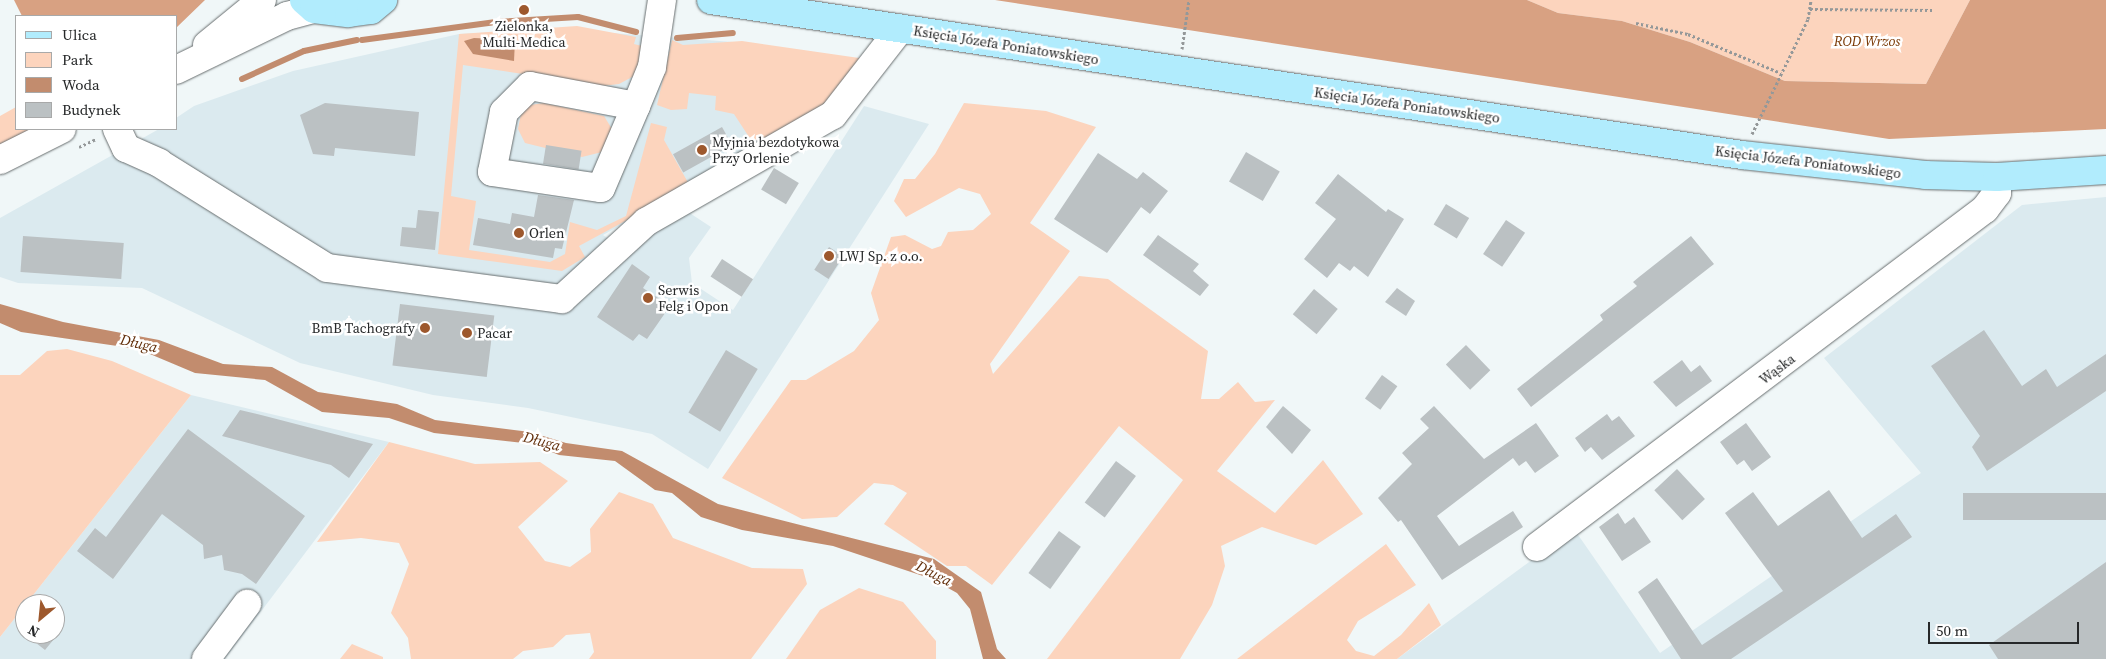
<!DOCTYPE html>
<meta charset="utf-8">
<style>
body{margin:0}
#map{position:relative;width:2106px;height:659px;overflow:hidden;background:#f0f7f8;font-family:"Source Serif 4",serif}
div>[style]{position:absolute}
.built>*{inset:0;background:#dbeaef}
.green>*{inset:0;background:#fcd4bd}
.forest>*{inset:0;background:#d8a182}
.water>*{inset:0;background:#c28c6e}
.stream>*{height:6px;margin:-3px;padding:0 3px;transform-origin:3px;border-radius:3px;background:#c28c6e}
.building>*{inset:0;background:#bbc1c3;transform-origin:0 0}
.path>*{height:3px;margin-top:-1.5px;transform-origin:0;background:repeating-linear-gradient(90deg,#949899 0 2.5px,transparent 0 5px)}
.roads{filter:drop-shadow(0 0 1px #686e6f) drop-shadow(0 0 1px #686e6f)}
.minor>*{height:28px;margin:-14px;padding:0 14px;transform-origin:14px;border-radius:14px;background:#fff}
.major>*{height:28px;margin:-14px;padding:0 14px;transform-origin:14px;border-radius:14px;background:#b1ecfd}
.dots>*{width:14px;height:14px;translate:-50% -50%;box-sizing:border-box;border:2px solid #fff;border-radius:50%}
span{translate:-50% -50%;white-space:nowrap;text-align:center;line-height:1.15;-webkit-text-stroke:5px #fff;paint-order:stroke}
.poi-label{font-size:14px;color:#262829}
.left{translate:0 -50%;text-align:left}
.right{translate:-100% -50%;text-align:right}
.park-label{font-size:14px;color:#783600;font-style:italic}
.street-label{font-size:14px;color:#262829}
.water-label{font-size:15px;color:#622f0b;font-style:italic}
.legend{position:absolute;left:15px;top:15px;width:162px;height:115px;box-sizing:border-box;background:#fff;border:1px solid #a8a9a9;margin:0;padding:6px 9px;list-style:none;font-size:15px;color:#262829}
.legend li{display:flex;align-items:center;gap:10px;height:25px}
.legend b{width:25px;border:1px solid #a8a9a9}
.north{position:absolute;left:15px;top:594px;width:50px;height:50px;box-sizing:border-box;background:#fff;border:1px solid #a8a9a9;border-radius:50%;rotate:208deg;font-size:14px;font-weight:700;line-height:20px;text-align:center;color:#262829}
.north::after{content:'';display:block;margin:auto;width:18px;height:22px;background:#9d582d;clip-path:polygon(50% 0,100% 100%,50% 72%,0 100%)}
.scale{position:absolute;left:1928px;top:622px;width:151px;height:22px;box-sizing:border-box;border:2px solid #262829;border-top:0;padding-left:6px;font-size:15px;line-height:18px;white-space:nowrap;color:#262829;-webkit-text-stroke:4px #fff;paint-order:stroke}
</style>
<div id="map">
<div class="built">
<i style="clip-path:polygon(557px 29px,760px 44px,765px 145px,603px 235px,631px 254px,653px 224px,682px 208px,711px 227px,689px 258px,692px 283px,733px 310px,864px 106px,929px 124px,708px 469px,652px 434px,528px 408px,433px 395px,300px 363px,142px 288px,18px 283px,0 277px,0 218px,159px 129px,176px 129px,176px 118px,194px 106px,293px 71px,459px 34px)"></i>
<i style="clip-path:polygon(2106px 197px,2106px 659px,1397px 659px,1574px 529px,1660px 653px,1921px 473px,1824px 358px,2022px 205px)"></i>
<i style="clip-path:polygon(191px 395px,389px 442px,225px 659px,0 659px,0 637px,25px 605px,25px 634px,55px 634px,55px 604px,26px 604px)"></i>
</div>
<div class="green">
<i style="clip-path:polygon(1527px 0,1970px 0,1926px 84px,1785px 81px,1690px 42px,1622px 21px,1558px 13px)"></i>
<i style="clip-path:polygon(577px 26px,636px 37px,634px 44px,642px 46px,644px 57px,634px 76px,619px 84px,602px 86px,463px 65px,451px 196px,476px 201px,469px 250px,550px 262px,565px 254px,570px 222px,597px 230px,626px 216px,651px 123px,667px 127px,664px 140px,690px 186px,579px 246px,585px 257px,562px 271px,438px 254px,459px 34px)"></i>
<i style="clip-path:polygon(672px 40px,683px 45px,742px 41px,873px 60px,840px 96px,763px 143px,749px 137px,734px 114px,715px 110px,716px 96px,689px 93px,687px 109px,671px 110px,657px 105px)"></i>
<i style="clip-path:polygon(544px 103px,604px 116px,612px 129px,602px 152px,582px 157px,525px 143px,518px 129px,521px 114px,530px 105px)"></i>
<i style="clip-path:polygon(964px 103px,1046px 111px,1096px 127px,1030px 223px,1070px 251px,990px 364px,993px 374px,1079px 276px,1108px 279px,1208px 351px,1201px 399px,1219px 399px,1238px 382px,1255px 402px,1275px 400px,1217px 471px,1275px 513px,1323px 460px,1363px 514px,1316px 545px,1262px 527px,1221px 546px,1225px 566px,1212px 605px,1180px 659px,1047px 659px,1183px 480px,1119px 426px,992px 585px,966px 566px,947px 566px,884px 524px,907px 493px,893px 485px,874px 483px,837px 517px,802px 519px,722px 478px,791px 380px,806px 380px,854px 351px,879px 320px,871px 293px,891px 237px,905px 235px,932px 249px,941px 246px,948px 232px,973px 230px,991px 214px,980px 194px,959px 188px,906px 217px,894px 201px,904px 179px,915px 179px,935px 154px)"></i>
<i style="clip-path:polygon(16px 107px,16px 129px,38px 129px,0 148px,0 116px)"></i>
<i style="clip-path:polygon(67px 349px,112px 361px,191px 395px,0 637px,0 375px,20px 375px,47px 351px)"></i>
<i style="clip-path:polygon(389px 442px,475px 464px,540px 462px,568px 481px,518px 527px,545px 561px,570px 567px,591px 552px,590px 529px,619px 492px,653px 504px,673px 538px,752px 568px,803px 569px,807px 584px,751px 659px,589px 659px,594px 652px,590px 633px,566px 635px,553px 647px,523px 651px,513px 659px,411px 659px,408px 638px,391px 613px,409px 564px,399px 543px,361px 538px,317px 542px)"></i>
<i style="clip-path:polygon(1386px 544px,1416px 585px,1358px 621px,1347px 640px,1356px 651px,1374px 656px,1401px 635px,1429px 603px,1441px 625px,1397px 659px,1237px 659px)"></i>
<i style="clip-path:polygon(859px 588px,903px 602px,936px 641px,936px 659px,786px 659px,820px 610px)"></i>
<i style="clip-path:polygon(352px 644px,383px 657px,383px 659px,340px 659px)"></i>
</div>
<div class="forest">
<i style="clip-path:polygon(14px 0,205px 0,176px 28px,176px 16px,22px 16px)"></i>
<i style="clip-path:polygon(995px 0,1527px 0,1558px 13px,1622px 21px,1690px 42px,1785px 81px,1926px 84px,1970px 0,2106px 0,2106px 129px,1889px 139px)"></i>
</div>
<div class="water">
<i style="clip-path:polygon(474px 38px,515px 40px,514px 61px,473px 54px,464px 41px)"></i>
<i style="clip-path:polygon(0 304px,63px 322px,159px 340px,223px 364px,272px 367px,318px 392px,397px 404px,435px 420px,530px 432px,566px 443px,622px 451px,718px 504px,934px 559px,981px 592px,997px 649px,1006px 659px,983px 659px,970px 609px,957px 593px,932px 579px,833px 546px,742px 530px,701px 517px,672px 493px,655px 490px,615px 461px,559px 455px,532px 444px,434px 433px,389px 418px,322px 412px,265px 380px,195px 373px,138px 349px,21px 332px,0 323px)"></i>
</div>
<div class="stream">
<i style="left:677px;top:38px;width:56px;rotate:-5.1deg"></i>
<i style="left:362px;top:40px;width:135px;rotate:-7.7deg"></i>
<i style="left:496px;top:22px;width:82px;rotate:-3.5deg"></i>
<i style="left:578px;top:17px;width:60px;rotate:14.5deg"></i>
<i style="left:242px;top:79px;width:68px;rotate:-24.3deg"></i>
<i style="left:304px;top:51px;width:54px;rotate:-11.7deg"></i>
</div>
<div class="building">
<i style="clip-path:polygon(325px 103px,419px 112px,415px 156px,335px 148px,334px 156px,313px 154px,300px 115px)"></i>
<i style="left:722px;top:127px;width:21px;height:56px;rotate:61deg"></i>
<i style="left:546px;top:145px;width:36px;height:19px;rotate:9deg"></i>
<i style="left:1246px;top:152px;width:39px;height:34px;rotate:30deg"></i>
<i style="clip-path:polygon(1098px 153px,1137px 179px,1143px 172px,1168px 191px,1150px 214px,1141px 207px,1107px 253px,1054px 219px)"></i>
<i style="left:774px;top:168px;width:29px;height:25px;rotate:31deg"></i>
<i style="clip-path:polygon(1338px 174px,1386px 212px,1388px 209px,1404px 219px,1368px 277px,1354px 266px,1350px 271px,1339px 263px,1327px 278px,1304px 259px,1336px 219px,1315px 203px)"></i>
<i style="clip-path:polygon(538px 195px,574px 200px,562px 249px,555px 248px,553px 258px,473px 245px,478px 218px,510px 224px,512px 213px,534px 217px)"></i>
<i style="left:1446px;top:204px;width:27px;height:24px;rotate:31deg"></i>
<i style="clip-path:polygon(418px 210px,439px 212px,435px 250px,400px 246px,402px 227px,416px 228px)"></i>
<i style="left:1506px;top:220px;width:23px;height:41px;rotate:34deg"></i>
<i style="clip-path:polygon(1158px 235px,1199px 264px,1193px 271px,1209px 285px,1200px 296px,1143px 255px)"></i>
<i style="left:23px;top:236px;width:101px;height:36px;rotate:4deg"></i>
<i style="clip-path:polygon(1691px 236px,1714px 264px,1531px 407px,1517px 389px,1603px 320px,1600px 315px,1637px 286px,1633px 282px,1639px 277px)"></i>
<i style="left:829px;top:247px;width:17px;height:27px;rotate:33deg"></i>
<i style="left:722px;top:259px;width:37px;height:21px;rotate:33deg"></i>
<i style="clip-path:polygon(632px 264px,650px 277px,643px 288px,670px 306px,647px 339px,639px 334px,633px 341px,597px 317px)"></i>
<i style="clip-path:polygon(1397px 288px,1415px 301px,1406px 316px,1385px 302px)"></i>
<i style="left:1314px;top:289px;width:31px;height:33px;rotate:40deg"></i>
<i style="left:400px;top:304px;width:95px;height:62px;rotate:7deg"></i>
<i style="clip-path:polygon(1984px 330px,2022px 386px,2046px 369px,2057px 387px,2106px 354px,2106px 391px,1987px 471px,1972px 447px,1980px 436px,1931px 366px)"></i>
<i style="left:1466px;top:345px;width:35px;height:28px;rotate:46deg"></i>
<i style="left:726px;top:350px;width:37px;height:73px;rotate:31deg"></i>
<i style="clip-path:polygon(1682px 360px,1691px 372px,1700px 365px,1712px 381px,1676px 407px,1653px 382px)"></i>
<i style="left:1382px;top:375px;width:19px;height:29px;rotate:36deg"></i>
<i style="clip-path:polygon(1283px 406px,1311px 430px,1292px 454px,1266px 427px)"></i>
<i style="clip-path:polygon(1434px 406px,1484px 459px,1536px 423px,1559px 456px,1535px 473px,1526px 461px,1519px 466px,1513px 458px,1437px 516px,1459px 546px,1513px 511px,1523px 527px,1442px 580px,1401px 520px,1398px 522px,1378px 498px,1412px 464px,1402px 453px,1429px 428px,1420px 419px)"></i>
<i style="clip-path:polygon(240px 410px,265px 416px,373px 444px,349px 478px,331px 465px,222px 436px)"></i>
<i style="clip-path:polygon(1607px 414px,1612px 421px,1619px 416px,1635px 436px,1602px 460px,1591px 447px,1585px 452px,1575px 438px)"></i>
<i style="clip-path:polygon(1746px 423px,1771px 457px,1752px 471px,1744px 460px,1737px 465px,1720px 442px)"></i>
<i style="clip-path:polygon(188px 429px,305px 516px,256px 584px,242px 574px,224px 570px,222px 555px,204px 559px,203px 545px,162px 514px,113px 579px,77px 551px,95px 528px,106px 537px)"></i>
<i style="left:1116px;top:461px;width:25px;height:52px;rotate:37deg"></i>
<i style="left:1677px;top:469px;width:41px;height:31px;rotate:47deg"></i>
<i style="clip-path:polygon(1829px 490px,1862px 538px,1896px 514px,1912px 537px,1731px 659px,1681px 659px,1638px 592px,1657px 578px,1702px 645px,1783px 591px,1725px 513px,1753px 492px,1778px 526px)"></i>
<i style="left:2106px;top:493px;width:27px;height:143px;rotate:90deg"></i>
<i style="clip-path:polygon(1618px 513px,1625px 524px,1634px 517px,1651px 542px,1622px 561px,1599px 527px)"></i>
<i style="left:1059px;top:531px;width:27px;height:52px;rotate:36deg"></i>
<i style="clip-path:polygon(2106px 562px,2106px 659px,1998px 659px,1989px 645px)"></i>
<i style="clip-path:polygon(55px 622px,63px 628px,45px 650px,22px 632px,25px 629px,25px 634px,55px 634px)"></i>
</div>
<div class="path">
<i style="left:1810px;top:9px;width:122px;rotate:0.5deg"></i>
<i style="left:1636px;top:23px;width:53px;rotate:11.9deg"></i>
<i style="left:1688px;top:34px;width:101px;rotate:22.8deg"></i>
<i style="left:1182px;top:49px;width:49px;rotate:-81.9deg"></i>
<i style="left:1752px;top:134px;width:128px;rotate:-64deg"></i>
<i style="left:1808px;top:19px;width:19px;rotate:-81deg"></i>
<i style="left:79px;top:147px;width:19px;rotate:-25deg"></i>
</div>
<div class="roads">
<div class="minor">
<i style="left:207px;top:45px;width:71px;rotate:-39.3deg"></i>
<i style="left:176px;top:70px;width:123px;rotate:-25.9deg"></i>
<i style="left:287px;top:16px;width:28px;rotate:-15deg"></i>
<i style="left:636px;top:106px;width:108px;rotate:-169.3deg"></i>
<i style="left:530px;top:86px;width:37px;rotate:135deg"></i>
<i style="left:504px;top:112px;width:61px;rotate:101.3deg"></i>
<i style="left:492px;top:172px;width:110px;rotate:8.4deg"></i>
<i style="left:601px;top:188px;width:89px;rotate:-66.9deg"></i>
<i style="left:636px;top:106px;width:42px;rotate:-67.7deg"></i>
<i style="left:652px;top:67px;width:68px;rotate:-81.5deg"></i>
<i style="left:117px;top:129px;width:21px;rotate:65deg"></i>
<i style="left:126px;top:148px;width:36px;rotate:24deg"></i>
<i style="left:159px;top:163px;width:198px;rotate:32deg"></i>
<i style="left:327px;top:268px;width:237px;rotate:7.5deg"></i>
<i style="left:562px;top:299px;width:114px;rotate:-42.5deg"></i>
<i style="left:646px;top:222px;width:215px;rotate:-29.8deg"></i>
<i style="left:833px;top:115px;width:109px;rotate:-52.1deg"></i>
<i style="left:0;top:160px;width:69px;rotate:-26.6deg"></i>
<i style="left:1537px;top:547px;width:561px;rotate:-37.03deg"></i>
<i style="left:1985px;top:209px;width:20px;rotate:-53deg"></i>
<i style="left:1997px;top:193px;width:16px;rotate:-90deg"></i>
<i style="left:206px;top:659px;width:69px;rotate:-53.3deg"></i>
</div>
<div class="major">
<i style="left:304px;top:0;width:13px;rotate:42deg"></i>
<i style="left:314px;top:9px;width:35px;rotate:7deg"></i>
<i style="left:349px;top:13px;width:22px;rotate:-8deg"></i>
<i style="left:371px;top:10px;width:16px;rotate:-40deg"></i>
<i style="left:711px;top:0;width:1043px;rotate:8.55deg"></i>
<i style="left:1742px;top:155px;width:184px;rotate:6.2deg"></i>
<i style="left:1925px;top:175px;width:72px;rotate:1.6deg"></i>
<i style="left:1997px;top:177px;width:109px;rotate:-3.7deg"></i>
</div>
</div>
<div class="dots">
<i style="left:524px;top:10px;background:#9d582d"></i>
<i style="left:702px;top:150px;background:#9d582d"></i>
<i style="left:519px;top:233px;background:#9d582d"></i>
<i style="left:829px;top:256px;background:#9d582d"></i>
<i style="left:648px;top:298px;background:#9d582d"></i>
<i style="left:425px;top:328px;background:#9d582d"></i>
<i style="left:467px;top:333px;background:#9d582d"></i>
</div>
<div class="poi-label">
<span style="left:524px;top:34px">Zielonka,<br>Multi-Medica</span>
<span class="left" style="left:712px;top:150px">Myjnia bezdotykowa<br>Przy Orlenie</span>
<span class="left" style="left:529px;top:233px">Orlen</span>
<span class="left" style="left:839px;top:256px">LWJ Sp. z o.o.</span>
<span class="left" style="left:658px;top:298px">Serwis<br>Felg i Opon</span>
<span class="right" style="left:415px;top:328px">BmB Tachografy</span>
<span class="left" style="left:477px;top:333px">Pacar</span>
</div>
<div class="park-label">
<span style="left:1867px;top:41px">ROD Wrzos</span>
</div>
<div class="street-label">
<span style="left:1006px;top:45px;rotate:9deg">Księcia Józefa Poniatowskiego</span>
<span style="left:1407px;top:105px;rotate:8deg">Księcia Józefa Poniatowskiego</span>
<span style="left:1808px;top:162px;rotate:7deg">Księcia Józefa Poniatowskiego</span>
<span style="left:1777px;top:369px;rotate:-37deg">Wąska</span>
</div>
<div class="water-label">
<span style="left:139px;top:343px;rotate:13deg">Długa</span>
<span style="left:542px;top:441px;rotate:15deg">Długa</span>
<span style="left:934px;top:573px;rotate:27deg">Długa</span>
</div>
<ul class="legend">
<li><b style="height:6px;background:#b1ecfd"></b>Ulica</li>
<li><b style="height:14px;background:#fcd4bd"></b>Park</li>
<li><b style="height:14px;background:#c28c6e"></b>Woda</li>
<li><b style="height:14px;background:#bbc1c3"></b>Budynek</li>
</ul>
<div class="north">N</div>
<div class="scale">50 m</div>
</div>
